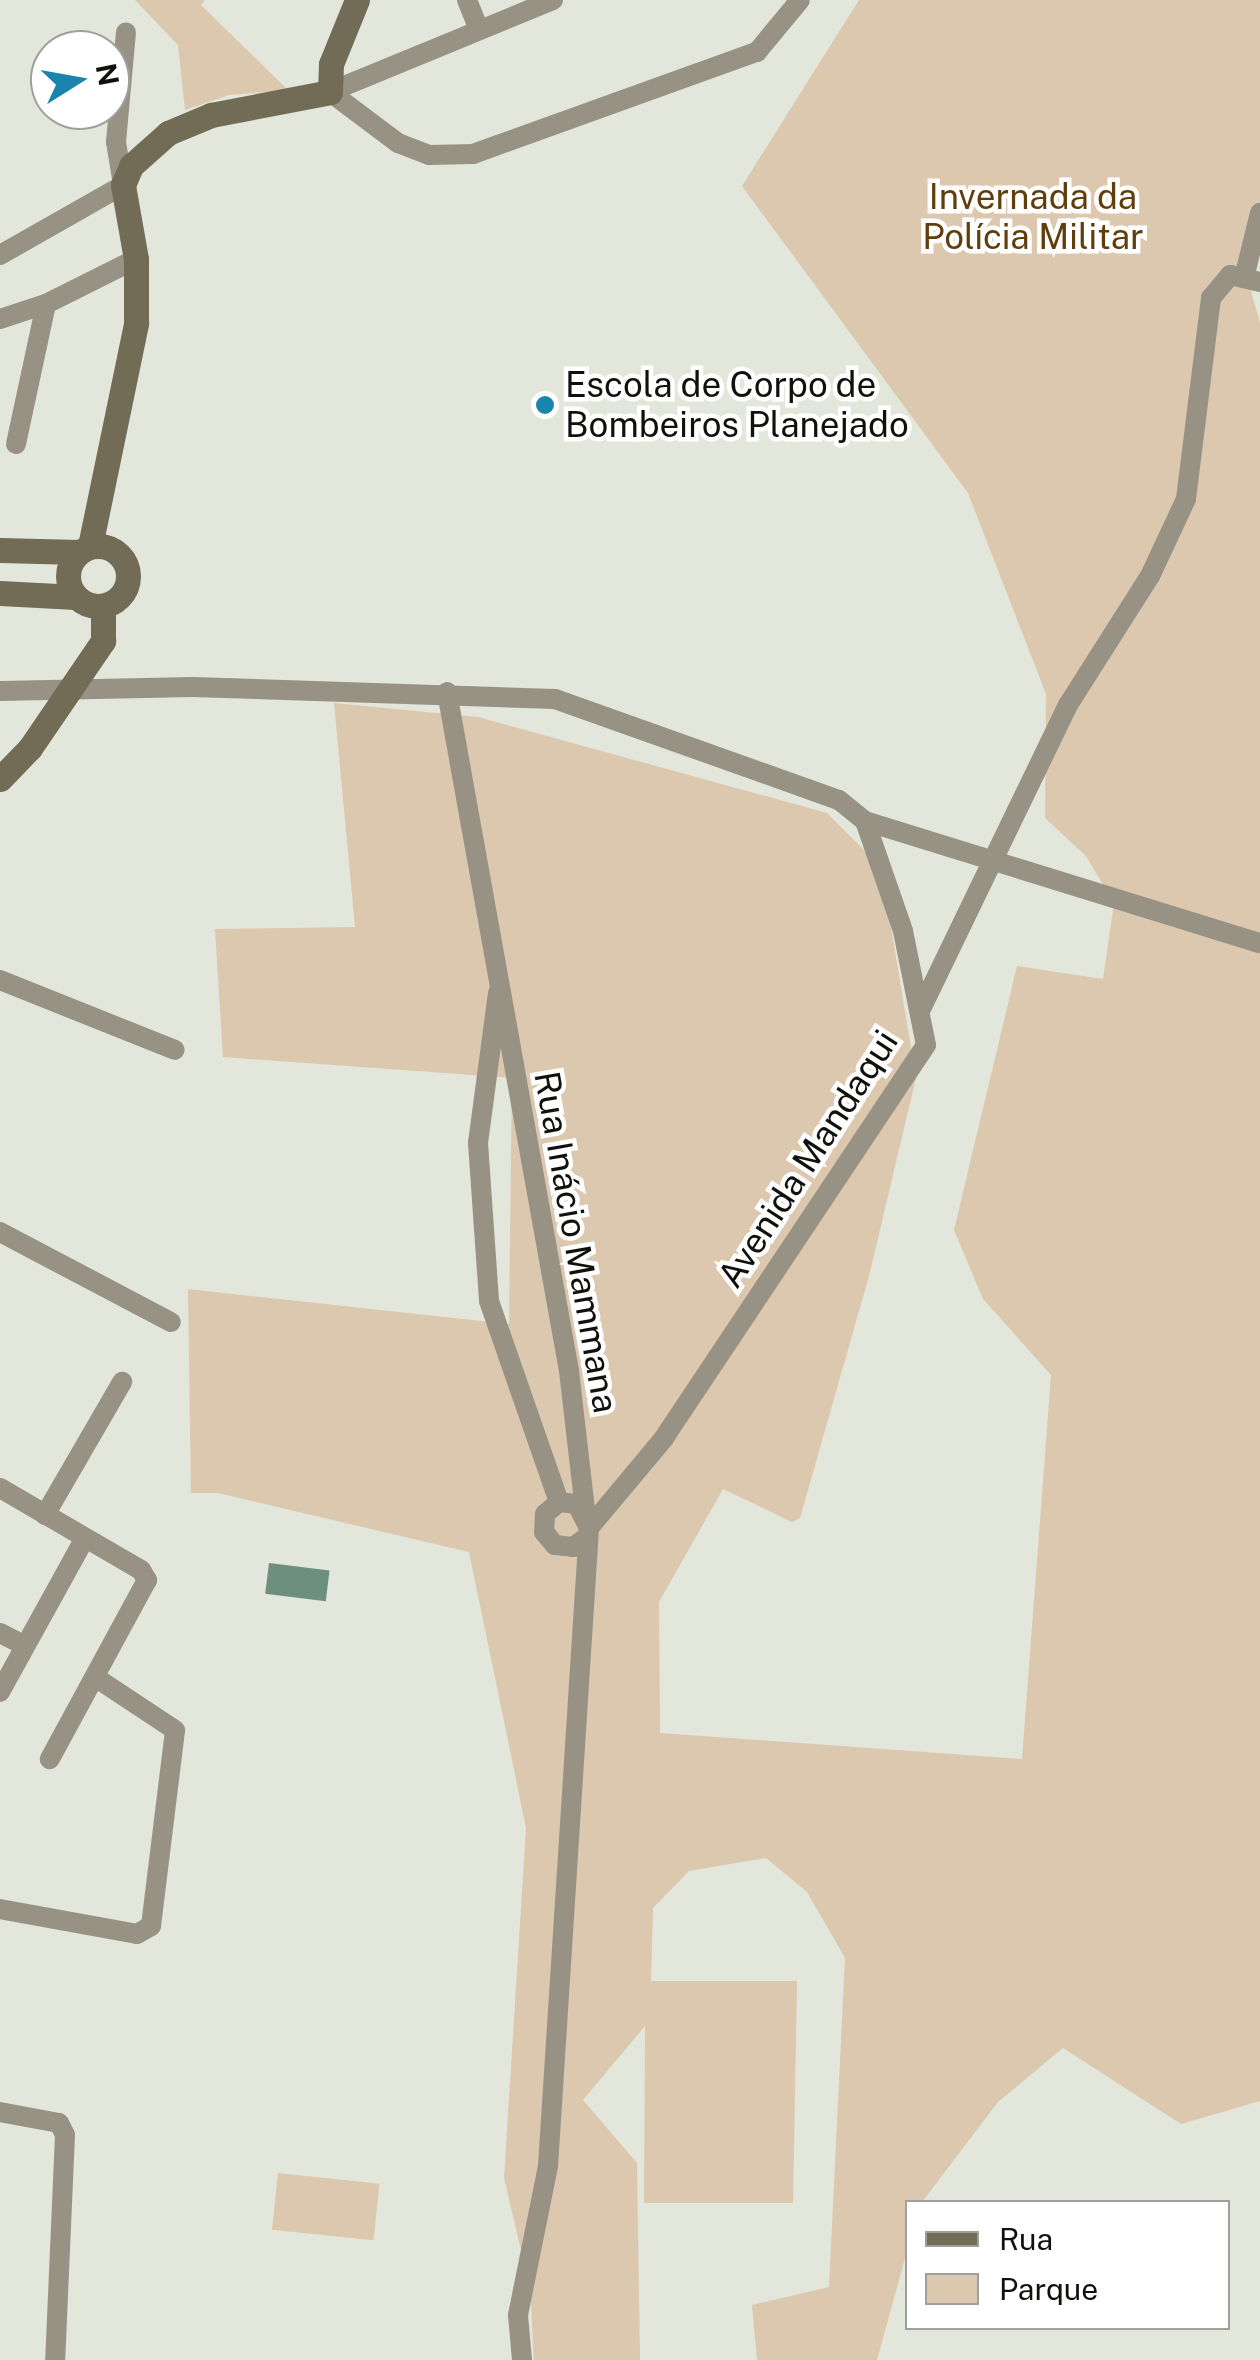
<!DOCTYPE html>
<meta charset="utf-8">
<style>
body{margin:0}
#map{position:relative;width:1260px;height:2360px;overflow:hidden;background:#e3e6da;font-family:"Public Sans",sans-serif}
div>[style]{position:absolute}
.green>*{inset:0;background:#dcc7af;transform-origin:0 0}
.water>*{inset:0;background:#6d907d;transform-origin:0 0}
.street>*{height:20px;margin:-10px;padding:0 10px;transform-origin:10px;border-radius:10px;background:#979284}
.secondary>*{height:25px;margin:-12.5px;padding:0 12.5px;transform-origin:12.5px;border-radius:12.5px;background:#726b56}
.secondary>.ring{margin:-12.5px;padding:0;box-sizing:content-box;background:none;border:25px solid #726b56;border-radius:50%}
.dots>*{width:28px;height:28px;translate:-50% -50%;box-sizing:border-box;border:5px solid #fff;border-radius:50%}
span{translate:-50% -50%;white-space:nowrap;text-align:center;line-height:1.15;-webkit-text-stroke:9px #fff;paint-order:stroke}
.park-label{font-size:35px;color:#603d0b}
.poi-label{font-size:35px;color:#10110d}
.left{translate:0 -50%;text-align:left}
.street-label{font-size:35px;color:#10110d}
.legend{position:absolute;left:905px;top:2200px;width:325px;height:130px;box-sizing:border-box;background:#fff;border:2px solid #9fa09e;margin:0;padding:12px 18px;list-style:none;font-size:30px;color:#10110d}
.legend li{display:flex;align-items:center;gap:20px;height:50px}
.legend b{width:50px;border:2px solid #9fa09e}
.north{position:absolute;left:30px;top:30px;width:100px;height:100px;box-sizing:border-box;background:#fff;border:2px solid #9fa09e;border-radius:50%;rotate:79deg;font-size:28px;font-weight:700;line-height:40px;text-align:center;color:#10110d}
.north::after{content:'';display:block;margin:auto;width:35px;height:45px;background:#1b84ad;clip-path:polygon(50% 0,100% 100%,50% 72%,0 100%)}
</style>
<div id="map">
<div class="green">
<i style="clip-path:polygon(135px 0,205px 0,201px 5px,288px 90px,229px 95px,185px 110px,178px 45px)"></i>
<i style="clip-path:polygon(859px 0,1260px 0,1260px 200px,1244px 266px,1260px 323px,1260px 2101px,1181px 2124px,1063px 2048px,998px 2102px,922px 2202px,908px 2202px,907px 2251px,877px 2360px,757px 2360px,752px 2305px,829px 2287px,845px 1958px,807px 1892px,766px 1858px,689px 1871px,653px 1908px,651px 1981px,797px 1981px,793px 2203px,644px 2203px,645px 2026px,583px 2100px,637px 2163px,640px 2360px,534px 2360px,530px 2288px,504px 2178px,526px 1828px,469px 1552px,218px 1493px,191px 1493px,188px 1289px,509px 1324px,512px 1078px,223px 1057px,215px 929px,355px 927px,334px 703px,478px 717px,827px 813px,881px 867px,916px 1078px,869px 1276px,800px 1518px,792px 1522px,723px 1489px,659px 1602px,660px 1733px,1022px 1759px,1051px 1375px,983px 1299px,954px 1230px,1017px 966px,1103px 979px,1114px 903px,1086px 856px,1045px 818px,1046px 694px,968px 493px,742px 186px)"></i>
<i style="left:278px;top:2173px;width:102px;height:57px;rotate:6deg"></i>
</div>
<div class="water">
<i style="left:269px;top:1563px;width:61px;height:31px;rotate:7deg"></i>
</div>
<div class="street">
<i style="left:467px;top:0;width:32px;rotate:68deg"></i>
<i style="left:553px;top:0;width:241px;rotate:157.6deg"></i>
<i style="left:330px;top:92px;width:85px;rotate:36.9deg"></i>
<i style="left:398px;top:143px;width:33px;rotate:21deg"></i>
<i style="left:429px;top:155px;width:44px;rotate:-1.3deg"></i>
<i style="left:473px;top:154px;width:302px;rotate:-19.8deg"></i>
<i style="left:757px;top:52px;width:67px;rotate:-50.4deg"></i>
<i style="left:0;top:255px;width:142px;rotate:-29.6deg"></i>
<i style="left:123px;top:185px;width:44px;rotate:-99.2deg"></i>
<i style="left:116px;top:142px;width:110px;rotate:-84.8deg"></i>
<i style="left:1245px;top:274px;width:63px;rotate:-76.2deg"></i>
<i style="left:0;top:319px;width:48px;rotate:-18.1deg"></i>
<i style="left:46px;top:304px;width:101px;rotate:-26.6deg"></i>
<i style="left:16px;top:444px;width:143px;rotate:-77.9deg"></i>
<i style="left:0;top:691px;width:193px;rotate:-1.2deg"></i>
<i style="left:193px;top:687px;width:362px;rotate:1.9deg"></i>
<i style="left:555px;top:699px;width:301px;rotate:19.6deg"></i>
<i style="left:839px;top:800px;width:33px;rotate:39deg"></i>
<i style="left:865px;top:821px;width:116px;rotate:70.9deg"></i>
<i style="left:903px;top:931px;width:116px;rotate:78.6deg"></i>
<i style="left:926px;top:1045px;width:471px;rotate:123.7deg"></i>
<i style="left:665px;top:1437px;width:119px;rotate:129.9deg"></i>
<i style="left:447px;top:692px;width:690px;rotate:79.81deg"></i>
<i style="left:569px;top:1371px;width:140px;rotate:83.4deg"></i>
<i style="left:865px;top:821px;width:413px;rotate:17.2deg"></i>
<i style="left:0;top:980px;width:188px;rotate:21.8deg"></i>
<i style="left:498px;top:993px;width:151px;rotate:97.6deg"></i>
<i style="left:478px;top:1143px;width:158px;rotate:86deg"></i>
<i style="left:489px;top:1301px;width:213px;rotate:70.8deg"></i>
<i style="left:921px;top:1009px;width:338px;rotate:-64.2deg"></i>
<i style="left:1068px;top:705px;width:153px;rotate:-57.6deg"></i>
<i style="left:1150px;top:576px;width:85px;rotate:-64.9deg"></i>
<i style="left:1186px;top:499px;width:203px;rotate:-82.9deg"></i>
<i style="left:1211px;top:298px;width:30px;rotate:-50deg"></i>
<i style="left:1230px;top:275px;width:31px;rotate:13deg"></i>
<i style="left:0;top:1232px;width:193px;rotate:27.8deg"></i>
<i style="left:0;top:1488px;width:163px;rotate:30.2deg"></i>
<i style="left:141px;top:1570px;width:12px;rotate:59deg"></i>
<i style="left:147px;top:1580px;width:204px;rotate:118.5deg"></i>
<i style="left:45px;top:1515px;width:154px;rotate:-59.9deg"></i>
<i style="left:0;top:1633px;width:28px;rotate:27deg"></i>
<i style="left:0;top:1692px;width:176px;rotate:-61.1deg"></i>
<i style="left:0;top:1909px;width:139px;rotate:10.3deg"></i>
<i style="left:137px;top:1934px;width:16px;rotate:-30deg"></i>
<i style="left:151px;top:1926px;width:197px;rotate:-83deg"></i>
<i style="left:175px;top:1730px;width:96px;rotate:-146.5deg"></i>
<i style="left:0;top:2112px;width:60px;rotate:10.6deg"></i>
<i style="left:59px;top:2123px;width:13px;rotate:63deg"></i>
<i style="left:65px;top:2135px;width:225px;rotate:92.5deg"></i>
<i style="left:522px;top:2360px;width:45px;rotate:-95.1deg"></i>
<i style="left:518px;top:2315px;width:152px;rotate:-78.6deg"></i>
<i style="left:548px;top:2166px;width:639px;rotate:-86.32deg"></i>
<i style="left:589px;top:1528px;width:27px;rotate:-117deg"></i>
<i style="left:577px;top:1504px;width:18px;rotate:-174deg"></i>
<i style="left:559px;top:1502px;width:18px;rotate:139deg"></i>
<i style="left:545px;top:1514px;width:18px;rotate:93deg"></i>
<i style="left:544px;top:1532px;width:17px;rotate:50deg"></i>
<i style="left:555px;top:1545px;width:18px;rotate:6deg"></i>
<i style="left:573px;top:1547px;width:17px;rotate:-36deg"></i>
</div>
<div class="secondary">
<i class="ring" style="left:68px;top:546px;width:35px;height:35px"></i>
<i style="left:90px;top:546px;width:228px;rotate:-78.3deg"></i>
<i style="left:136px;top:323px;width:64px;rotate:-90deg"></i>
<i style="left:136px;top:259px;width:75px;rotate:-100deg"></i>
<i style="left:123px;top:185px;width:21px;rotate:-67deg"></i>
<i style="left:131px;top:166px;width:50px;rotate:-41.7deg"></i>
<i style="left:168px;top:133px;width:47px;rotate:-22.7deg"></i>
<i style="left:211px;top:115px;width:121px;rotate:-10.9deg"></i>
<i style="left:330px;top:92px;width:28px;rotate:-88deg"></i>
<i style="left:331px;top:64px;width:69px;rotate:-67.9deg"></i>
<i style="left:0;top:550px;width:79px;rotate:1.5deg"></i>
<i style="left:0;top:593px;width:76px;rotate:3deg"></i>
<i style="left:0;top:779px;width:43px;rotate:-45.9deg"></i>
<i style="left:30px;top:748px;width:130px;rotate:-55.7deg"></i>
<i style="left:103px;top:641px;width:35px;rotate:-90deg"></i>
</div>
<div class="dots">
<i style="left:545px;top:405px;background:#1b84ad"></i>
</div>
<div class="park-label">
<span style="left:1033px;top:217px">Invernada da<br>Polícia Militar</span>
</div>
<div class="poi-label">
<span class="left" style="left:565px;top:405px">Escola de Corpo de<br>Bombeiros Planejado</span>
</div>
<div class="street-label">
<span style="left:808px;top:1159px;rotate:-57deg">Avenida Mandaqui</span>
<span style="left:576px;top:1242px;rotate:80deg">Rua Inácio Mammana</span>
</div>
<ul class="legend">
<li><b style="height:12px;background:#726b56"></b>Rua</li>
<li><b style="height:28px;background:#dcc7af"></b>Parque</li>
</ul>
<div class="north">N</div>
</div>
